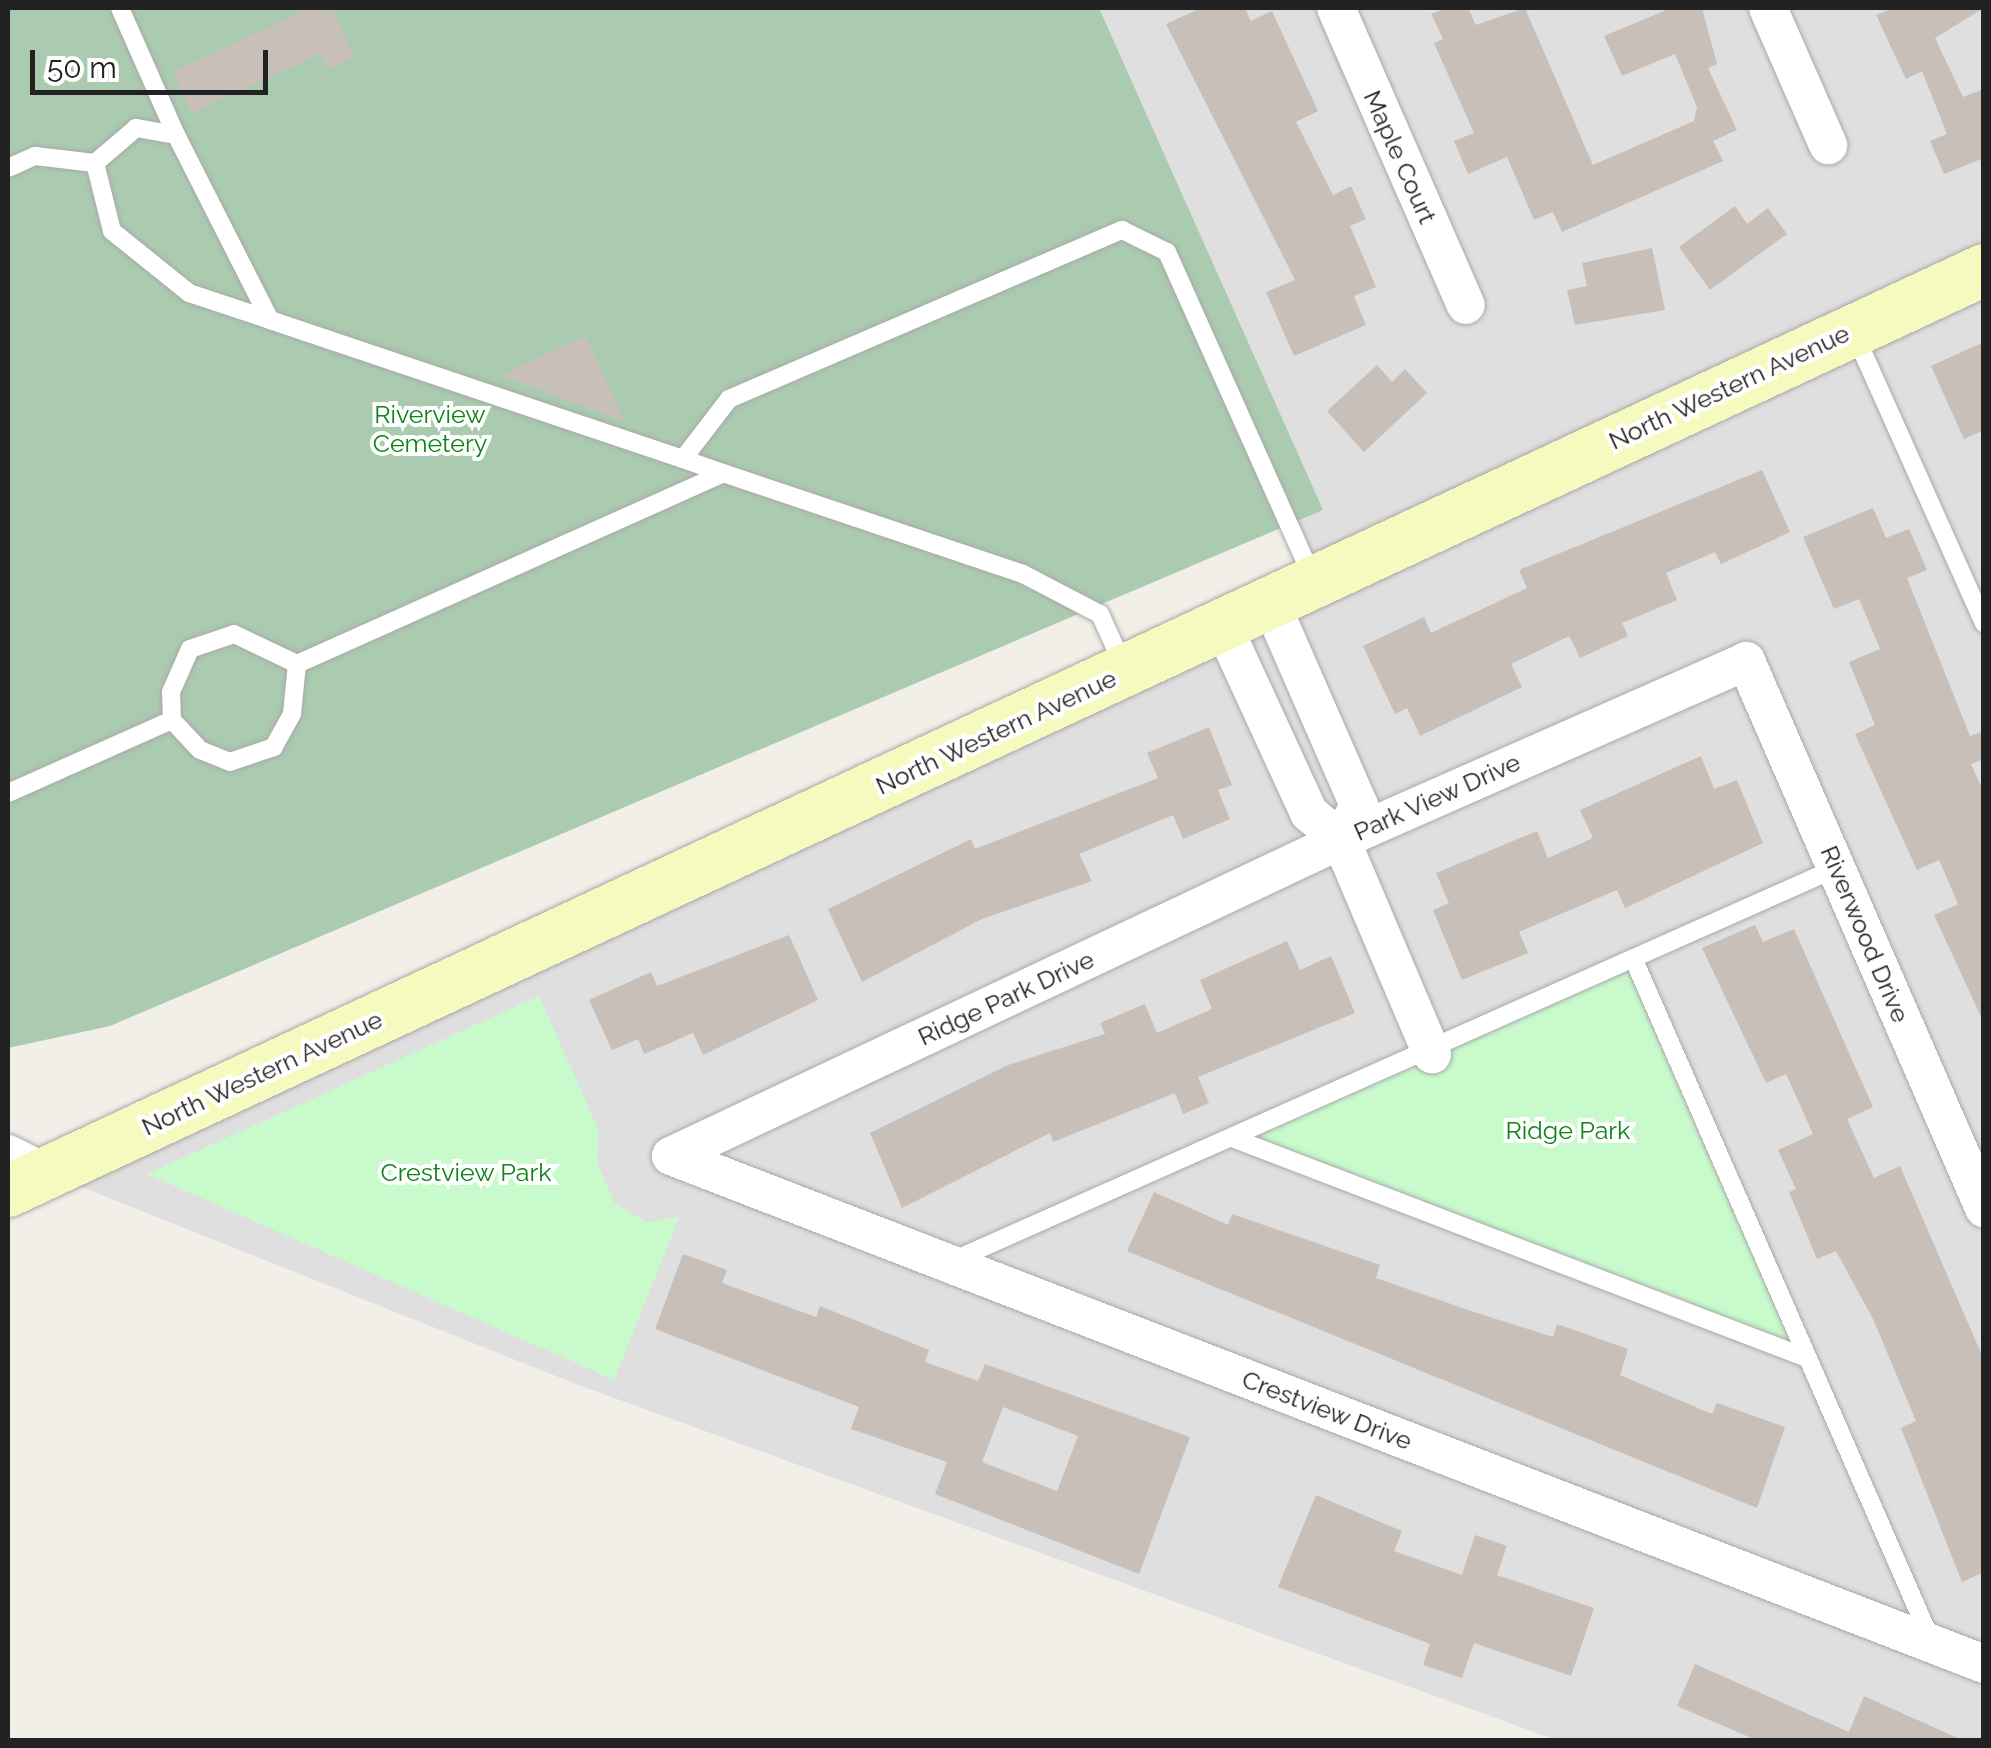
<!DOCTYPE html>
<style>
body{margin:0}
#map{position:relative;width:1991px;height:1748px;overflow:hidden;background:#f2efe9;font-family:Raleway,sans-serif}
div>[style]{position:absolute}
.residential>*{inset:0;background:#e0dfdf}
.cemetery>*{inset:0;background:#aacbaf}
.park>*{inset:0;background:#c8facc}
.building>*{inset:0;background:#c7bfb8}
.roads{filter:drop-shadow(0 0 2px #a9a9a9) drop-shadow(0 0 2px #a9a9a9)}
.service>*{height:18px;margin:-9px;padding:0 9px;transform-origin:9px;border-radius:9px;background:#fff}
.minor>*{height:38px;margin:-19px;padding:0 19px;transform-origin:19px;border-radius:19px;background:#fff}
.secondary>*{height:52px;margin:-26px;padding:0 26px;transform-origin:26px;border-radius:26px;background:#f7fabf}
span{translate:-50% -50%;white-space:nowrap;text-align:center;line-height:1.15;-webkit-text-stroke:8px #fff;paint-order:stroke}
.street-label{font-size:25px;color:#222}
.park-label{font-size:25px;color:#0c8416}
.frame{position:absolute;inset:0;border:10px solid #222;pointer-events:none}
.scale{position:absolute;left:30px;top:50px;width:238px;height:45px;box-sizing:border-box;border:5px solid #222;border-top:0;padding-left:12px;font-size:30px;line-height:35px;white-space:nowrap;color:#222;-webkit-text-stroke:8px #fff;paint-order:stroke}
</style>
<div id="map">
<div class="residential">
<i style="clip-path:polygon(1054px 8px,1983px 8px,1983px 1740px,1556px 1740px,581px 1386px,44px 1172px,1315px 583px)"></i>
</div>
<div class="cemetery">
<i style="clip-path:polygon(8px 8px,1099px 8px,1323px 510px,110px 1026px,8px 1048px)"></i>
</div>
<div class="park">
<i style="clip-path:polygon(1634px 960px,1807px 1358px,1235px 1139px)"></i>
<i style="clip-path:polygon(539px 996px,599px 1131px,597px 1163px,615px 1204px,647px 1222px,679px 1217px,614px 1380px,147px 1174px)"></i>
</div>
<div class="building">
<i style="clip-path:polygon(309px 8px,332px 8px,354px 57px,327px 70px,320px 54px,192px 113px,173px 72px)"></i>
<i style="clip-path:polygon(1201px 8px,1245px 8px,1251px 21px,1272px 11px,1318px 111px,1296px 122px,1333px 195px,1351px 186px,1366px 219px,1350px 226px,1376px 287px,1354px 296px,1366px 325px,1294px 356px,1266px 292px,1295px 280px,1166px 24px)"></i>
<i style="clip-path:polygon(1447px 8px,1468px 8px,1476px 25px,1525px 8px,1593px 165px,1694px 121px,1697px 107px,1675px 54px,1622px 76px,1604px 36px,1671px 8px,1702px 8px,1717px 64px,1708px 68px,1737px 130px,1713px 141px,1723px 161px,1562px 232px,1553px 212px,1534px 220px,1507px 157px,1468px 174px,1454px 141px,1474px 133px,1434px 43px,1443px 39px,1431px 14px)"></i>
<i style="clip-path:polygon(1893px 8px,1984px 8px,1935px 38px,1963px 97px,1984px 89px,1984px 158px,1944px 174px,1930px 141px,1947px 134px,1922px 71px,1906px 79px,1876px 15px)"></i>
<i style="clip-path:polygon(1735px 206px,1747px 224px,1768px 208px,1787px 234px,1710px 290px,1679px 247px)"></i>
<i style="clip-path:polygon(1652px 248px,1665px 310px,1575px 325px,1567px 290px,1587px 286px,1582px 263px)"></i>
<i style="clip-path:polygon(586px 336px,624px 421px,500px 375px)"></i>
<i style="clip-path:polygon(1984px 342px,1984px 430px,1964px 439px,1931px 366px)"></i>
<i style="clip-path:polygon(1377px 365px,1392px 382px,1405px 369px,1427px 393px,1364px 452px,1327px 411px)"></i>
<i style="clip-path:polygon(1762px 470px,1790px 532px,1721px 564px,1715px 552px,1666px 573px,1677px 600px,1622px 623px,1628px 636px,1580px 658px,1569px 636px,1511px 664px,1522px 687px,1420px 736px,1407px 708px,1395px 714px,1363px 646px,1424px 617px,1431px 633px,1527px 588px,1519px 570px)"></i>
<i style="clip-path:polygon(1873px 508px,1886px 538px,1909px 529px,1927px 570px,1907px 578px,1970px 736px,1984px 731px,1984px 759px,1971px 764px,1984px 793px,1984px 1023px,1934px 915px,1958px 904px,1939px 860px,1917px 870px,1855px 734px,1875px 725px,1849px 662px,1880px 649px,1859px 599px,1834px 609px,1803px 537px)"></i>
<i style="clip-path:polygon(1209px 727px,1232px 785px,1218px 790px,1230px 819px,1183px 839px,1173px 815px,1079px 854px,1092px 881px,982px 919px,862px 982px,828px 909px,971px 839px,975px 849px,1158px 778px,1147px 753px)"></i>
<i style="clip-path:polygon(1701px 756px,1714px 789px,1737px 780px,1763px 843px,1625px 908px,1617px 890px,1519px 932px,1528px 953px,1462px 980px,1433px 910px,1449px 903px,1436px 873px,1537px 831px,1548px 858px,1593px 838px,1580px 810px)"></i>
<i style="clip-path:polygon(1755px 925px,1763px 942px,1794px 929px,1873px 1107px,1847px 1119px,1874px 1178px,1900px 1166px,1984px 1360px,1984px 1572px,1962px 1582px,1901px 1428px,1916px 1421px,1873px 1319px,1836px 1251px,1817px 1259px,1789px 1192px,1796px 1189px,1778px 1150px,1813px 1134px,1786px 1074px,1766px 1083px,1702px 948px)"></i>
<i style="clip-path:polygon(789px 935px,818px 1000px,703px 1055px,693px 1033px,644px 1054px,638px 1039px,612px 1050px,589px 1000px,651px 972px,657px 986px)"></i>
<i style="clip-path:polygon(1287px 941px,1300px 970px,1331px 956px,1355px 1013px,1198px 1077px,1209px 1103px,1183px 1114px,1175px 1093px,1053px 1142px,1050px 1133px,902px 1208px,870px 1133px,1008px 1065px,1105px 1034px,1100px 1023px,1145px 1004px,1157px 1033px,1212px 1009px,1200px 980px)"></i>
<i style="clip-path:polygon(1154px 1192px,1228px 1225px,1232px 1214px,1380px 1265px,1376px 1278px,1471px 1311px,1553px 1337px,1557px 1324px,1628px 1349px,1620px 1375px,1712px 1414px,1717px 1403px,1785px 1427px,1757px 1508px,1127px 1251px)"></i>
<i style="clip-path:polygon(evenodd,683px 1254px,727px 1270px,722px 1283px,816px 1317px,820px 1306px,929px 1350px,925px 1362px,978px 1381px,985px 1364px,1190px 1437px,1139px 1574px,935px 1494px,947px 1462px,851px 1429px,859px 1407px,655px 1329px,683px 1254px,1003px 1407px,1078px 1436px,1057px 1491px,982px 1462px,1003px 1407px)"></i>
<i style="clip-path:polygon(1316px 1495px,1402px 1531px,1394px 1551px,1462px 1575px,1475px 1535px,1507px 1546px,1497px 1575px,1594px 1608px,1571px 1676px,1474px 1643px,1462px 1678px,1423px 1665px,1430px 1644px,1278px 1587px)"></i>
<i style="clip-path:polygon(1695px 1664px,1849px 1732px,1864px 1696px,1962px 1740px,1756px 1740px,1677px 1706px)"></i>
</div>
<div class="roads">
<div class="service">
<i style="left:120px;top:8px;width:139px;rotate:66.2deg"></i>
<i style="left:8px;top:168px;width:30px;rotate:-24deg"></i>
<i style="left:35px;top:156px;width:60px;rotate:6.7deg"></i>
<i style="left:270px;top:320px;width:208px;rotate:-116.9deg"></i>
<i style="left:176px;top:135px;width:41px;rotate:-170.1deg"></i>
<i style="left:136px;top:128px;width:54px;rotate:139.5deg"></i>
<i style="left:95px;top:163px;width:70px;rotate:76deg"></i>
<i style="left:112px;top:231px;width:99px;rotate:38.8deg"></i>
<i style="left:189px;top:293px;width:85px;rotate:18.4deg"></i>
<i style="left:270px;top:320px;width:436px;rotate:18.6deg"></i>
<i style="left:683px;top:459px;width:42px;rotate:19.3deg"></i>
<i style="left:723px;top:473px;width:317px;rotate:18.6deg"></i>
<i style="left:1023px;top:574px;width:87px;rotate:27.5deg"></i>
<i style="left:1100px;top:614px;width:58px;rotate:65.6deg"></i>
<i style="left:1855px;top:335px;width:316px;rotate:65.9deg"></i>
<i style="left:683px;top:459px;width:76px;rotate:-52.5deg"></i>
<i style="left:729px;top:399px;width:428px;rotate:-23.3deg"></i>
<i style="left:1122px;top:230px;width:50px;rotate:26.1deg"></i>
<i style="left:1167px;top:252px;width:357px;rotate:65.9deg"></i>
<i style="left:234px;top:634px;width:70px;rotate:25.5deg"></i>
<i style="left:297px;top:664px;width:50px;rotate:95.7deg"></i>
<i style="left:292px;top:714px;width:38px;rotate:119deg"></i>
<i style="left:274px;top:747px;width:46px;rotate:161.2deg"></i>
<i style="left:230px;top:762px;width:32px;rotate:-158deg"></i>
<i style="left:200px;top:750px;width:41px;rotate:-133deg"></i>
<i style="left:172px;top:720px;width:28px;rotate:-92deg"></i>
<i style="left:171px;top:692px;width:47px;rotate:-66.2deg"></i>
<i style="left:190px;top:649px;width:46px;rotate:-18.8deg"></i>
<i style="left:297px;top:664px;width:467px;rotate:-24.1deg"></i>
<i style="left:8px;top:793px;width:180px;rotate:-24deg"></i>
<i style="left:1634px;top:960px;width:740px;rotate:66.41deg"></i>
<i style="left:1235px;top:1139px;width:612px;rotate:20.95deg"></i>
<i style="left:950px;top:1262px;width:970px;rotate:-23.97deg"></i>
</div>
<div class="minor">
<i style="left:1336px;top:8px;width:324px;rotate:66.4deg"></i>
<i style="left:1768px;top:8px;width:150px;rotate:66.3deg"></i>
<i style="left:1271px;top:604px;width:219px;rotate:66.4deg"></i>
<i style="left:1359px;top:805px;width:39px;rotate:117deg"></i>
<i style="left:1223px;top:626px;width:206px;rotate:65.3deg"></i>
<i style="left:1309px;top:813px;width:42px;rotate:40.2deg"></i>
<i style="left:1341px;top:840px;width:233px;rotate:67deg"></i>
<i style="left:8px;top:1154px;width:40px;rotate:26.6deg"></i>
<i style="left:671px;top:1156px;width:741px;rotate:-25.25deg"></i>
<i style="left:1341px;top:840px;width:443px;rotate:-23.8deg"></i>
<i style="left:1746px;top:661px;width:597px;rotate:66.49deg"></i>
<i style="left:671px;top:1156px;width:1408px;rotate:21.15deg"></i>
</div>
<div class="secondary">
<i style="left:8px;top:1191px;width:2180px;rotate:-24.99deg"></i>
</div>
</div>
<div class="street-label">
<span style="left:1400px;top:157px;rotate:66deg">Maple Court</span>
<span style="left:1729px;top:387px;rotate:-25deg">North Western Avenue</span>
<span style="left:996px;top:732px;rotate:-25deg">North Western Avenue</span>
<span style="left:1437px;top:797px;rotate:-24deg">Park View Drive</span>
<span style="left:1865px;top:934px;rotate:67deg">Riverwood Drive</span>
<span style="left:1006px;top:998px;rotate:-25deg">Ridge Park Drive</span>
<span style="left:262px;top:1073px;rotate:-25deg">North Western Avenue</span>
<span style="left:1327px;top:1410px;rotate:21deg">Crestview Drive</span>
</div>
<div class="park-label">
<span style="left:430px;top:429px">Riverview<br>Cemetery</span>
<span style="left:1568px;top:1130px">Ridge Park</span>
<span style="left:466px;top:1172px">Crestview Park</span>
</div>
<div class="frame"></div>
<div class="scale">50 m</div>
</div>
